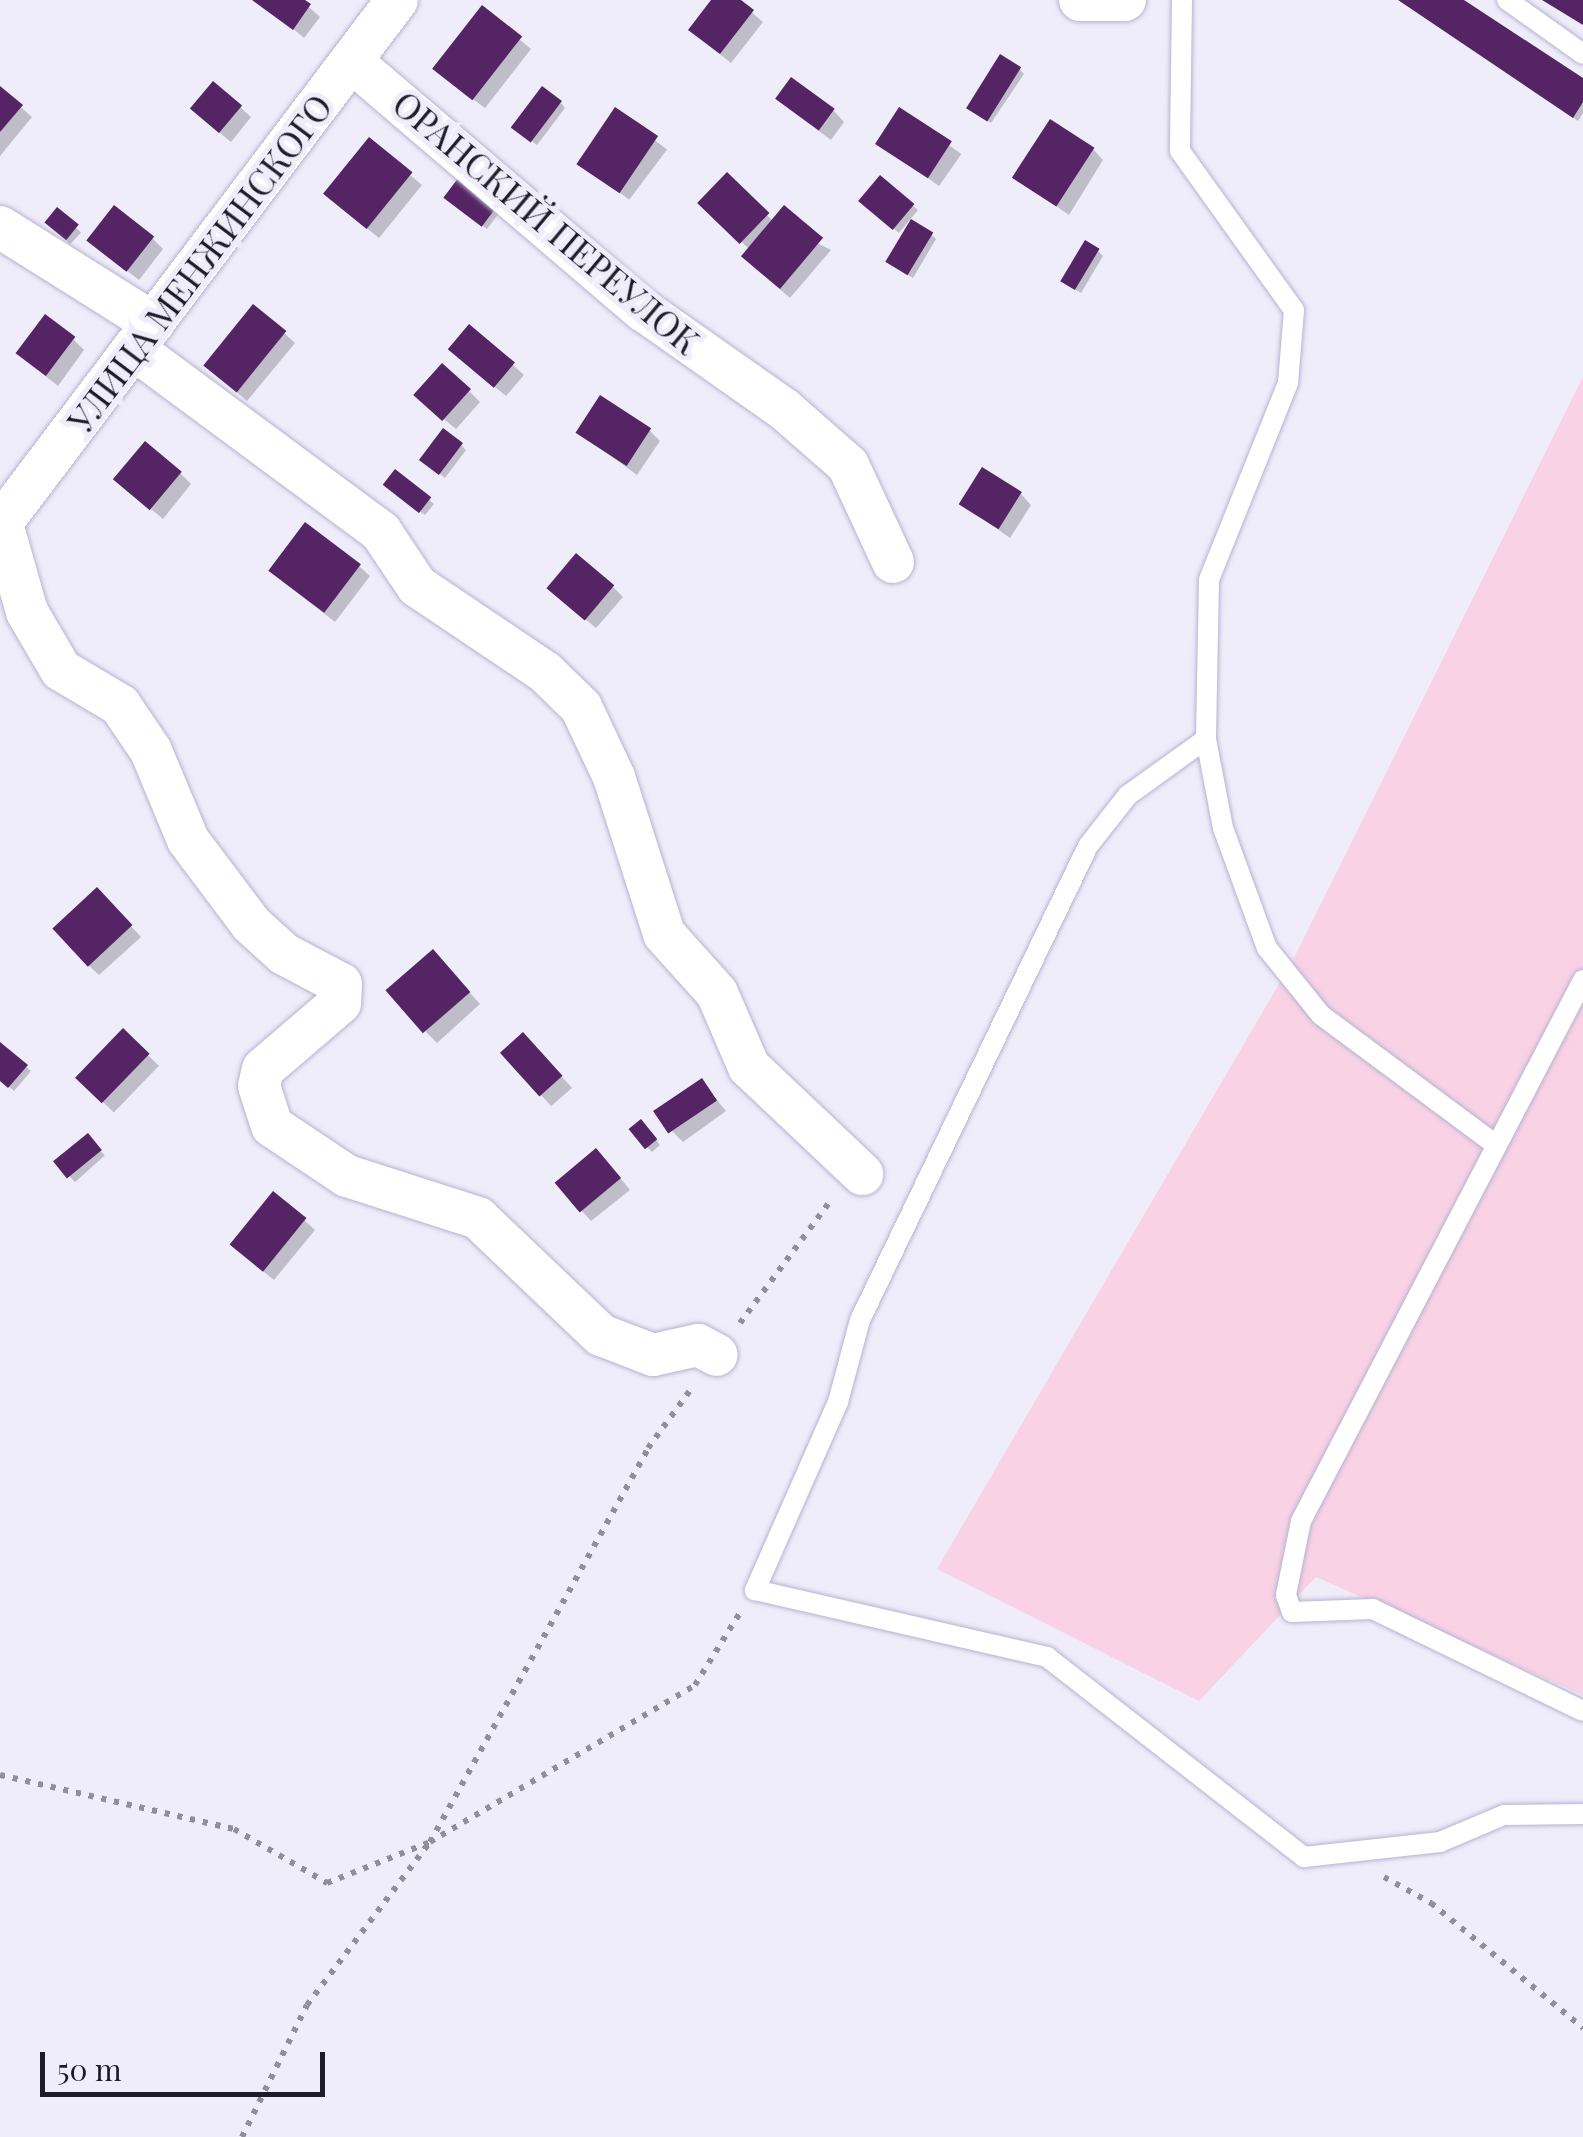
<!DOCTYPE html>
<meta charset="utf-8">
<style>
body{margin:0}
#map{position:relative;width:1583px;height:2137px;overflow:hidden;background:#efedfa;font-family:"Playfair Display",serif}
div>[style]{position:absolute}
.green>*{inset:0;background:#f9d2e6}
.shadow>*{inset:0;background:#0003;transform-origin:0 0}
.building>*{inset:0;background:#552464;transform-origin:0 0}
.path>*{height:6px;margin-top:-3px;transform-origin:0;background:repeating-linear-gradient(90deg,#908e9a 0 5px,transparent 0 13px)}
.roads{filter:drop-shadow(0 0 2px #b6b3d1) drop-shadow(0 0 2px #b6b3d1)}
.service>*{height:20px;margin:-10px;padding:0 10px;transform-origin:10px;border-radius:10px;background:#fff}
.minor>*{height:42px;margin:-21px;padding:0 21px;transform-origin:21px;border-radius:21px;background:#fff}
span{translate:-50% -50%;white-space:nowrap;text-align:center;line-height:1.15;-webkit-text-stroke:10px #efedfa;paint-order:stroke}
.street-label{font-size:35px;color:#1c1b26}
.scale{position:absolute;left:40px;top:2052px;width:285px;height:45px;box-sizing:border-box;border:5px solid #1c1b26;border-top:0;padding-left:12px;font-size:30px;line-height:35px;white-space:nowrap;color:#1c1b26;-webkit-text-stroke:8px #efedfa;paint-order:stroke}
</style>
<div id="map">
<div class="green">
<i style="clip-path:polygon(1583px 377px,1583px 1695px,1316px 1577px,1199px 1701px,937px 1569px,1293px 960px)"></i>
</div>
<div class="shadow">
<i style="clip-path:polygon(259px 0,301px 0,320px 17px,304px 38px)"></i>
<i style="clip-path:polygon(714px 0,737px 0,763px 22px,731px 63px,702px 40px)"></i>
<i style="clip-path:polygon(1399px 0,1459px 0,1583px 81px,1583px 113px,1578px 121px)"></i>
<i style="clip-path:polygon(483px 9px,531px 49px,485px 108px,447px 80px)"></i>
<i style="clip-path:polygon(1019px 69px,1024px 74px,991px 123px,973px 111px)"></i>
<i style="clip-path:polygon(0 89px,32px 117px,0 156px)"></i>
<i style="clip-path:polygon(561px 103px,565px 108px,537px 145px,520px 132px)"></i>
<i style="clip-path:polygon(240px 107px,251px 117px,231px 142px,204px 120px)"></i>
<i style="clip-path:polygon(789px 109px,834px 111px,844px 122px,831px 140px)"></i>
<i style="left:616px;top:111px;width:64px;height:63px;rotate:37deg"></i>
<i style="left:900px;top:111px;width:75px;height:39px;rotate:35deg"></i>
<i style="clip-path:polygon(369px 141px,422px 185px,379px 238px,337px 204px)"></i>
<i style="clip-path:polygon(1093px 149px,1103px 160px,1069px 215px,1016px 178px)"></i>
<i style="clip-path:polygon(727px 176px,773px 221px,831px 250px,790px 298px,753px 266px,748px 248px,701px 203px)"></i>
<i style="clip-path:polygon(451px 203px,503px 208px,487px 229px)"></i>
<i style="clip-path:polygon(866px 205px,913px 206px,918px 210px,899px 233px)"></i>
<i style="left:57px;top:210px;width:33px;height:16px;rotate:43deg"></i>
<i style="clip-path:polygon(931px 234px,936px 239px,913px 278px,894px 266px)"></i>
<i style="clip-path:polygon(152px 238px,163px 249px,139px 280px,100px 250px)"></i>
<i style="clip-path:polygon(1098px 251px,1103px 256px,1081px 293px,1068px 285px)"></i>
<i style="clip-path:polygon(284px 333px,295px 343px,247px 401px,217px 375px)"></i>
<i style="clip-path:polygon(73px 339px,84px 350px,58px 386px,30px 364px)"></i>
<i style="clip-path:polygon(462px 360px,513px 365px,524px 375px,506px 396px)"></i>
<i style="clip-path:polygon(469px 391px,480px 402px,456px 429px,428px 406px)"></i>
<i style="clip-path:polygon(649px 430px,660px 441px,637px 475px,578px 432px)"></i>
<i style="clip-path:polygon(461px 445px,466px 450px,445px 478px,427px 464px)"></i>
<i style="clip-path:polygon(180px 473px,191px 484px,163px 519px,128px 490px)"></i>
<i style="clip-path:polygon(395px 473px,434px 504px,425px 515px,391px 489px)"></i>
<i style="clip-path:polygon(1021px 494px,1031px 505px,1010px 538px,962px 504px)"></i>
<i style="clip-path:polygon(359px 566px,370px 576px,335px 622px,282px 581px)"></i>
<i style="clip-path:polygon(612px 586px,623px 597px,596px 628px,560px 598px)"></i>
<i style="clip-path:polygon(108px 901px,141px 937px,99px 975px,88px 965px)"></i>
<i style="clip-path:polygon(443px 963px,480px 1004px,437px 1043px,426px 1032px)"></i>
<i style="left:123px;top:1031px;width:50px;height:65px;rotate:44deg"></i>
<i style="clip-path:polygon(0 1045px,31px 1071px,14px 1091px,0 1079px)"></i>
<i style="clip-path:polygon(534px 1046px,572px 1088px,551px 1106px,541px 1095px)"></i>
<i style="clip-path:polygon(702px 1082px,726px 1111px,683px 1142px,672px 1131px)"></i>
<i style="clip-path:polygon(646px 1127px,660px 1145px,652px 1152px,647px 1147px)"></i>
<i style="left:88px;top:1137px;width:25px;height:40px;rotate:48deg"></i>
<i style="clip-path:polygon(607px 1162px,630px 1190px,591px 1221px,581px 1210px)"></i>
<i style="clip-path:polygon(304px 1220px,315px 1230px,274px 1280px,243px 1255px)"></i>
</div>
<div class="building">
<i style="clip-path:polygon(252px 0,305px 0,311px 4px,293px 30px)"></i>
<i style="clip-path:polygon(711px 0,741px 0,754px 10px,720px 54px,688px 30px)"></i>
<i style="clip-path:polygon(1398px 0,1464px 0,1583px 78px,1583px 102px,1573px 118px)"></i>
<i style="clip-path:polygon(1542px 0,1583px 0,1583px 25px)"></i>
<i style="left:482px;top:5px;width:51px;height:81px;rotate:38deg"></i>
<i style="left:1000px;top:54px;width:25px;height:64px;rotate:32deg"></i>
<i style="left:791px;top:77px;width:54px;height:27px;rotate:36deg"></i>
<i style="left:213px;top:81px;width:38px;height:36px;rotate:40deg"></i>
<i style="clip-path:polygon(0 86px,23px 105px,0 132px)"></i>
<i style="left:542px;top:86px;width:25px;height:52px;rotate:37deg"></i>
<i style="left:615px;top:107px;width:52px;height:69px;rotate:34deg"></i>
<i style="left:899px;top:107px;width:63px;height:44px;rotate:33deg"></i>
<i style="left:1050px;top:119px;width:53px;height:70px;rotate:33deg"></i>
<i style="left:369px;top:137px;width:56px;height:73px;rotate:39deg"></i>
<i style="left:727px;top:172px;width:59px;height:43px;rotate:44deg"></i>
<i style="left:462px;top:173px;width:48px;height:31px;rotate:37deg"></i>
<i style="left:880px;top:175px;width:45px;height:34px;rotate:40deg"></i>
<i style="left:114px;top:205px;width:51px;height:45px;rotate:38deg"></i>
<i style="left:784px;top:205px;width:51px;height:67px;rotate:40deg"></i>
<i style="left:57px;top:207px;width:28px;height:20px;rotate:39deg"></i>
<i style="left:911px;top:219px;width:26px;height:50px;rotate:31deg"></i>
<i style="left:1085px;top:240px;width:17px;height:48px;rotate:31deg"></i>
<i style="left:253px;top:304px;width:43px;height:79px;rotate:39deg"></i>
<i style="left:45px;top:314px;width:38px;height:49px;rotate:37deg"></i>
<i style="left:469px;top:324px;width:60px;height:33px;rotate:40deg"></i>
<i style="left:442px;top:363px;width:39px;height:43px;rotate:42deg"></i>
<i style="left:600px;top:395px;width:61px;height:45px;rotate:33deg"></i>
<i style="left:443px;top:428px;width:25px;height:40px;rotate:37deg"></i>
<i style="left:145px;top:441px;width:48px;height:50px;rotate:40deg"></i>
<i style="left:982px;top:467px;width:47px;height:44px;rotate:32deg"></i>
<i style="left:395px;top:469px;width:46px;height:20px;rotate:38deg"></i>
<i style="left:305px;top:522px;width:70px;height:61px;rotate:37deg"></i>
<i style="left:576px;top:553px;width:50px;height:46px;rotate:40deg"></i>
<i style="left:97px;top:887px;width:52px;height:61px;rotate:47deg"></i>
<i style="left:433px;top:949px;width:57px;height:63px;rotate:49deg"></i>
<i style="left:123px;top:1028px;width:37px;height:69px;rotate:44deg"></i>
<i style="left:523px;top:1032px;width:59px;height:31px;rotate:48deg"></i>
<i style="clip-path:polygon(0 1042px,28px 1065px,8px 1088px,0 1081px)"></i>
<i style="left:702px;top:1078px;width:27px;height:59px;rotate:56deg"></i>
<i style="left:641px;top:1119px;width:26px;height:16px;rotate:51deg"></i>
<i style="left:88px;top:1133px;width:22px;height:45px;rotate:51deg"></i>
<i style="left:596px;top:1148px;width:39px;height:54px;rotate:50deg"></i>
<i style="left:273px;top:1191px;width:43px;height:69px;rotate:39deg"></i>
</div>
<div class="path">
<i style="left:740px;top:1323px;width:153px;rotate:-53.5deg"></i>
<i style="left:0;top:1775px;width:240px;rotate:13deg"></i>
<i style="left:234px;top:1829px;width:108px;rotate:30.1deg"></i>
<i style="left:327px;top:1883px;width:111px;rotate:-21.7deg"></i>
<i style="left:430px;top:1842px;width:308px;rotate:-30.6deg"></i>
<i style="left:695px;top:1685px;width:87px;rotate:-58.1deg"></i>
<i style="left:1384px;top:1877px;width:54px;rotate:29deg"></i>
<i style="left:1431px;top:1903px;width:197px;rotate:39.4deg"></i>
<i style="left:242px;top:2137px;width:147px;rotate:-63.8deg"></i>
<i style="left:307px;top:2005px;width:204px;rotate:-53deg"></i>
<i style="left:430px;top:1842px;width:450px;rotate:-61deg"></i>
<i style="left:648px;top:1448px;width:73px;rotate:-53.9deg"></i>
</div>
<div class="roads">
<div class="service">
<i style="left:1182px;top:0;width:151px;rotate:90.8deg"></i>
<i style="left:1180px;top:151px;width:196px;rotate:54.4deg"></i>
<i style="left:1294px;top:310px;width:73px;rotate:94.7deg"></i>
<i style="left:1288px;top:383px;width:212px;rotate:111.9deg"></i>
<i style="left:1209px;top:580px;width:159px;rotate:91.1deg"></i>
<i style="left:1206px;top:739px;width:96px;rotate:144.3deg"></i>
<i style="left:1128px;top:795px;width:65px;rotate:128.1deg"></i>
<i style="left:1088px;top:846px;width:526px;rotate:115.69deg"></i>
<i style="left:860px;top:1320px;width:85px;rotate:105deg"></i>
<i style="left:838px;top:1402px;width:206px;rotate:113.8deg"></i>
<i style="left:755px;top:1590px;width:300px;rotate:12.9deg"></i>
<i style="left:1047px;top:1657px;width:326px;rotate:37.9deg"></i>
<i style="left:1304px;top:1857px;width:137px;rotate:-6.3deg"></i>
<i style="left:1440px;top:1842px;width:69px;rotate:-22.9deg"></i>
<i style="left:1504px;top:1815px;width:79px;rotate:-0.7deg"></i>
<i style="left:1507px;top:0;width:93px;rotate:35.4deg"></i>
<i style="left:1206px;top:739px;width:91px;rotate:79.2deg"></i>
<i style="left:1223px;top:828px;width:128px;rotate:69.9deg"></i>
<i style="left:1267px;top:948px;width:86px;rotate:51.1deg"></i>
<i style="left:1321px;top:1015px;width:218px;rotate:36.6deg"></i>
<i style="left:1583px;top:980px;width:610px;rotate:117.53deg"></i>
<i style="left:1301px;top:1521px;width:76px;rotate:101.5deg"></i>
<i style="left:1286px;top:1595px;width:18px;rotate:71deg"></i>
<i style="left:1292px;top:1612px;width:81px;rotate:-2.1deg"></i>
<i style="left:1373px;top:1609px;width:233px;rotate:25.9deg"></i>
</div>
<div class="minor">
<i style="left:1080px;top:0;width:45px"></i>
<i style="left:351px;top:61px;width:384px;rotate:40.5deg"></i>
<i style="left:643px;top:310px;width:172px;rotate:35.1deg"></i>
<i style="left:784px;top:409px;width:85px;rotate:41.2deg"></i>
<i style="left:848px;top:465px;width:107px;rotate:65.1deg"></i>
<i style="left:0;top:227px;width:181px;rotate:32.1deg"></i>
<i style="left:134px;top:349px;width:307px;rotate:36.5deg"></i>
<i style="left:381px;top:532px;width:65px;rotate:56.3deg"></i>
<i style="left:417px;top:586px;width:154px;rotate:33.9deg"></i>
<i style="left:545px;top:672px;width:50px;rotate:44.2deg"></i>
<i style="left:581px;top:707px;width:77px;rotate:64.8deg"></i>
<i style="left:614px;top:777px;width:165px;rotate:72.3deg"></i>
<i style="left:664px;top:934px;width:79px;rotate:48.1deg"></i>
<i style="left:717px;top:993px;width:81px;rotate:66.6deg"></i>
<i style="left:749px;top:1067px;width:156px;rotate:43.4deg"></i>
<i style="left:2px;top:524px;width:91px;rotate:74.1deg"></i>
<i style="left:27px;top:612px;width:67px;rotate:59.6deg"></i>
<i style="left:61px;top:670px;width:69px;rotate:30.7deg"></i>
<i style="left:120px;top:705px;width:55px;rotate:56deg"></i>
<i style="left:151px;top:751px;width:96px;rotate:67.4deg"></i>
<i style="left:188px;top:840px;width:105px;rotate:53.1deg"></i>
<i style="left:251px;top:924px;width:45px;rotate:42.3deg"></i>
<i style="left:284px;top:954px;width:64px;rotate:27.8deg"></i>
<i style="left:341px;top:984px;width:19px;rotate:93deg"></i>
<i style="left:340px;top:1003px;width:101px;rotate:139.4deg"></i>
<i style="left:263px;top:1069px;width:17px;rotate:103deg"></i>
<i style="left:259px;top:1086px;width:42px;rotate:72deg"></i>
<i style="left:272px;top:1126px;width:90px;rotate:33.7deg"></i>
<i style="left:347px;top:1176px;width:138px;rotate:17.8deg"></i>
<i style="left:478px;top:1218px;width:170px;rotate:43.6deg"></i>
<i style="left:601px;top:1335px;width:56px;rotate:21deg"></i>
<i style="left:653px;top:1355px;width:46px;rotate:-12.5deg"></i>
<i style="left:698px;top:1345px;width:21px;rotate:28deg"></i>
<i style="left:0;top:525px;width:658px;rotate:-52.9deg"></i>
</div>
</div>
<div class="street-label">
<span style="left:547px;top:222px;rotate:40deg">ОРАНСКИЙ ПЕРЕУЛОК</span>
<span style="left:199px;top:263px;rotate:-53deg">УЛИЦА МЕНЖИНСКОГО</span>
</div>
<div class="scale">50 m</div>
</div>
